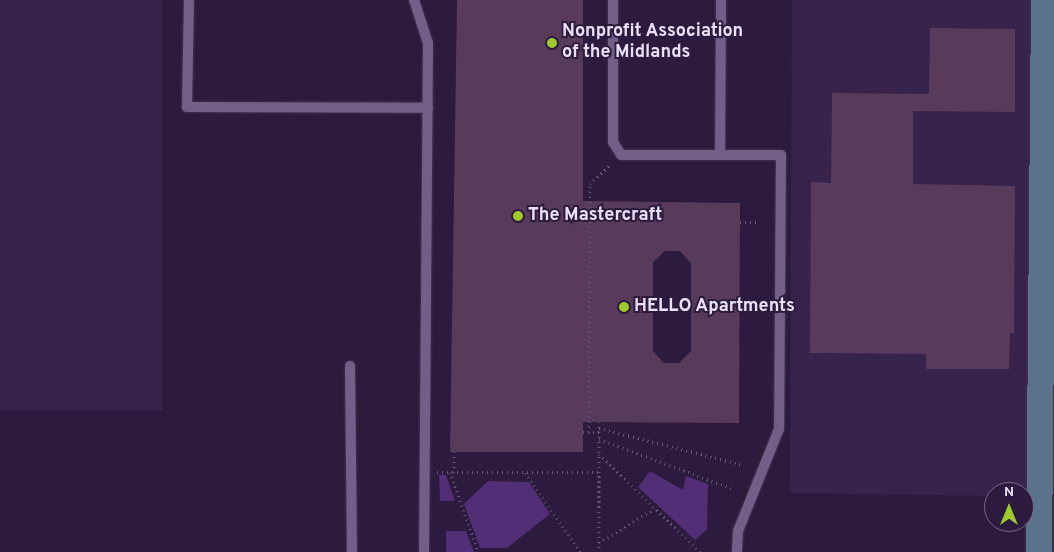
<!DOCTYPE html>
<style>
body{margin:0}
#map{position:relative;width:1054px;height:552px;overflow:hidden;background:#2c1b3e;font-family:Overpass,sans-serif}
div>[style]{position:absolute}
.built>*{inset:0;background:#37234c;transform-origin:0 0}
.green>*{inset:0;background:#522e76}
.building>*{inset:0;background:#583a5a}
.path>*{height:3px;margin-top:-1.5px;transform-origin:0;background:repeating-linear-gradient(90deg,#665877 0 1px,transparent 0 5px)}
.roads{filter:drop-shadow(0 0 1px #433451) drop-shadow(0 0 1px #433451)}
.lane>*{height:10px;margin:-5px;padding:0 5px;transform-origin:5px;border-radius:5px;background:#715f87}
.secondary>*{height:26px;margin:-13px;padding:0 13px;transform-origin:13px;border-radius:13px;background:#5a728b}
.dots>*{width:14px;height:14px;translate:-50% -50%;box-sizing:border-box;border:2px solid #2c1b3e;border-radius:50%}
span{translate:-50% -50%;white-space:nowrap;text-align:center;line-height:1.15;-webkit-text-stroke:4px #2c1b3e;paint-order:stroke}
.poi-label{font-size:18px;color:#e9e0f6;font-weight:700}
.left{translate:0 -50%;text-align:left}
.north{position:absolute;left:984px;top:482px;width:50px;height:50px;box-sizing:border-box;background:#2c1b3e;border:1px solid #786a88;border-radius:50%;rotate:0deg;font-size:14px;font-weight:700;line-height:20px;text-align:center;color:#e9e0f6}
.north::after{content:'';display:block;margin:auto;width:18px;height:22px;background:#9fca2e;clip-path:polygon(50% 0,100% 100%,50% 72%,0 100%)}
</style>
<div id="map">
<div class="built">
<i style="left:0;top:0;width:162px;height:410px"></i>
<i style="clip-path:polygon(792px 0,1054px 0,1054px 552px,1039px 552px,1039px 497px,1024px 497px,1024px 492px,994px 492px,994px 496px,790px 493px)"></i>
</div>
<div class="green">
<i style="clip-path:polygon(650px 471px,683px 490px,686px 476px,708px 484px,707px 529px,695px 540px,638px 487px)"></i>
<i style="clip-path:polygon(439px 475px,446px 475px,455px 501px,440px 501px)"></i>
<i style="clip-path:polygon(488px 481px,529px 482px,550px 514px,507px 548px,480px 548px,464px 504px)"></i>
<i style="clip-path:polygon(446px 531px,466px 531px,474px 552px,446px 552px)"></i>
</div>
<div class="building">
<i style="clip-path:polygon(evenodd,457px 0,583px 0,583px 201px,740px 203px,739px 423px,583px 422px,583px 452px,450px 452px,457px 0,665px 251px,680px 251px,691px 263px,691px 351px,679px 363px,664px 363px,653px 351px,653px 262px,665px 251px)"></i>
<i style="clip-path:polygon(930px 28px,1015px 29px,1015px 112px,913px 111px,913px 184px,1015px 186px,1014px 333px,1010px 333px,1009px 369px,926px 369px,926px 354px,810px 353px,811px 182px,831px 183px,832px 93px,929px 94px)"></i>
</div>
<div class="path">
<i style="left:740px;top:222px;width:20px"></i>
<i style="left:599px;top:428px;width:149px;rotate:14.4deg"></i>
<i style="left:583px;top:432px;width:16px"></i>
<i style="left:589px;top:432px;width:248px;rotate:-89.8deg"></i>
<i style="left:590px;top:184px;width:29px;rotate:-44deg"></i>
<i style="left:599px;top:439px;width:141px;rotate:20.4deg"></i>
<i style="left:599px;top:454px;width:141px;rotate:44.1deg"></i>
<i style="left:437px;top:472px;width:162px"></i>
<i style="left:450px;top:472px;width:85px;rotate:70.7deg"></i>
<i style="left:454px;top:472px;width:20px;rotate:-90deg"></i>
<i style="left:525px;top:473px;width:97px;rotate:54.7deg"></i>
<i style="left:599px;top:543px;width:65px;rotate:-31.7deg"></i>
<i style="left:599px;top:552px;width:130px;rotate:-90deg"></i>
</div>
<div class="roads">
<div class="lane">
<i style="left:189px;top:0;width:107px;rotate:91.1deg"></i>
<i style="left:187px;top:107px;width:241px;rotate:0.2deg"></i>
<i style="left:414px;top:0;width:45px;rotate:72deg"></i>
<i style="left:428px;top:43px;width:509px;rotate:90.45deg"></i>
<i style="left:613px;top:0;width:142px;rotate:90deg"></i>
<i style="left:613px;top:142px;width:15px;rotate:58deg"></i>
<i style="left:621px;top:155px;width:160px"></i>
<i style="left:781px;top:155px;width:274px;rotate:90.4deg"></i>
<i style="left:779px;top:429px;width:110px;rotate:111.9deg"></i>
<i style="left:738px;top:531px;width:21px;rotate:93deg"></i>
<i style="left:720px;top:155px;width:155px;rotate:-89.6deg"></i>
<i style="left:350px;top:366px;width:186px;rotate:89.4deg"></i>
</div>
<div class="secondary">
<i style="left:1039px;top:552px;width:552px;rotate:-89.48deg"></i>
</div>
</div>
<div class="dots">
<i style="left:552px;top:43px;background:#9fca2e"></i>
<i style="left:518px;top:216px;background:#9fca2e"></i>
<i style="left:624px;top:307px;background:#9fca2e"></i>
</div>
<div class="poi-label">
<span class="left" style="left:562px;top:43px">Nonprofit Association<br>of the Midlands</span>
<span class="left" style="left:528px;top:216px">The Mastercraft</span>
<span class="left" style="left:634px;top:307px">HELLO Apartments</span>
</div>
<div class="north">N</div>
</div>
